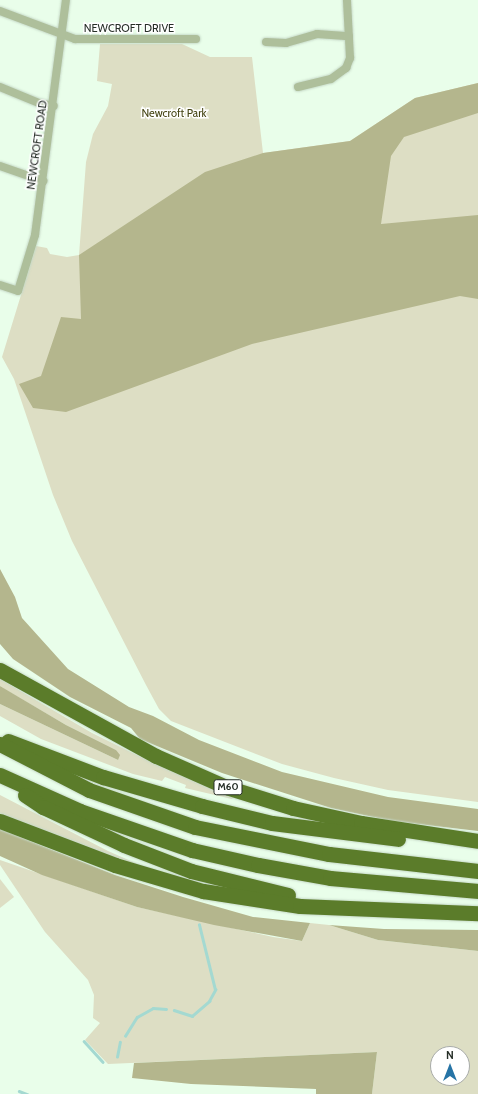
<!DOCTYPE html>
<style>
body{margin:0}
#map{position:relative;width:478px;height:1094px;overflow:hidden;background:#e9feea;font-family:Cabin,sans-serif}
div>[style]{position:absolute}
.green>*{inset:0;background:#dddec4}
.forest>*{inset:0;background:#b4b68d}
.stream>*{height:2.5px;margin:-1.25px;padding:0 1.25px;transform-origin:1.25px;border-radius:1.25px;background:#a4d9d1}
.roads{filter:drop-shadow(0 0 1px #c6d9c7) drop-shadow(0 0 1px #c6d9c7)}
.street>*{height:8px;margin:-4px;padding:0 4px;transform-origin:4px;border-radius:4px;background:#aebf9b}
.highway>*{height:15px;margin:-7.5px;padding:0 7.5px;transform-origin:7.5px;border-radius:7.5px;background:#5b7c2a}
span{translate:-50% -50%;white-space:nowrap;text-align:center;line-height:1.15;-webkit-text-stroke:3px #fff;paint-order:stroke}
.shield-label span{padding:1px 3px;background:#fff;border:1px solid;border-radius:3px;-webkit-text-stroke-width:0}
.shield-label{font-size:10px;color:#262e27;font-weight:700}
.street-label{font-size:11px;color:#262e27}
.park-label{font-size:11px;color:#454514}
.north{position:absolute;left:430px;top:1046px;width:40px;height:40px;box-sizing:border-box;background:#fff;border:1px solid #a8aba9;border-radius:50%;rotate:0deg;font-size:11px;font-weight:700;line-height:16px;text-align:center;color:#262e27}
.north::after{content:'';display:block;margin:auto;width:14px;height:18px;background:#2674a6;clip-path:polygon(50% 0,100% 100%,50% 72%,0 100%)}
</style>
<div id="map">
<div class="green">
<i style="clip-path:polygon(100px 44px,182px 44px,210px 57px,252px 57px,263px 153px,350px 141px,415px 98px,478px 83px,478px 802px,388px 790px,334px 778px,282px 764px,171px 721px,159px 709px,146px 685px,72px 541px,53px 495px,14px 379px,2px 357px,36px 246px,47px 248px,50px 254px,67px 257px,79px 255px,86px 162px,93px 134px,108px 106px,112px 84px,97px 81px)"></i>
<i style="clip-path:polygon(0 679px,92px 733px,159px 766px,234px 796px,232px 799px,185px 788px,186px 785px,165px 777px,162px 781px,133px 774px,41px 739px,0 716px,0 704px,118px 760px,116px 750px,66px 725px,6px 690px,0 686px)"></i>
<i style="clip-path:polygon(0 795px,108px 851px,160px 874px,0 816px)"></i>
<i style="clip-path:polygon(evenodd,0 860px,137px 907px,273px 937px,302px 941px,310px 923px,329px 925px,378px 940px,478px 951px,478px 1094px,372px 1094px,377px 1052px,108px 1064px,85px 1040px,100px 1023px,93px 1018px,94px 995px,88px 980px,45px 932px,0 865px,0 860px,438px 1054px,462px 1054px,462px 1078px,438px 1078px,438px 1054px)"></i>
<i style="clip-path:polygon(0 879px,14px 897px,0 908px)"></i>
</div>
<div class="forest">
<i style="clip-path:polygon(478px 83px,478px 113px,404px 137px,391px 156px,381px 224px,478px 215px,478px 299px,460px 296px,252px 344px,66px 412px,33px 408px,19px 384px,41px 376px,61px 317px,81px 319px,79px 255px,205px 172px,263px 153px,350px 141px,415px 98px)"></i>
<i style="clip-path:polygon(0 569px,15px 597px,22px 618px,68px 669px,129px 707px,153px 716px,199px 740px,282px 772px,388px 797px,478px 809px,478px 831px,392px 821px,331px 808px,222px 773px,140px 739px,131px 728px,70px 697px,13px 659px,0 644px)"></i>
<i style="clip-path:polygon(0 686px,66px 725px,116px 750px,120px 755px,118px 760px,0 704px)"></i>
<i style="clip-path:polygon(0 829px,115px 875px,183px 897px,253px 917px,310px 923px,302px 941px,214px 925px,137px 907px,42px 875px,0 856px)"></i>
<i style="clip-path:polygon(329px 925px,384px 929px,478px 930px,478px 951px,378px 940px)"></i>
<i style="clip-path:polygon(377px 1052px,372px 1094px,316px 1094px,316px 1089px,191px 1084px,132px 1078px,134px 1063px)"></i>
</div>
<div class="stream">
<i style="left:174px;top:1010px;width:19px;rotate:18deg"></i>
<i style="left:192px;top:1016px;width:23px;rotate:-41deg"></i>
<i style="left:209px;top:1001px;width:13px;rotate:-61deg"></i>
<i style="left:215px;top:990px;width:67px;rotate:-103.8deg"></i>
<i style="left:125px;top:1036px;width:22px;rotate:-58deg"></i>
<i style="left:137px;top:1017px;width:18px;rotate:-29deg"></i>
<i style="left:153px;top:1008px;width:13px;rotate:4deg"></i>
<i style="left:84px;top:1041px;width:28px;rotate:48deg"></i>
<i style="left:117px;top:1057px;width:15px;rotate:-79deg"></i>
<i style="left:19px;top:1091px;width:9px;rotate:21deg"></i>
</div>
<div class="roads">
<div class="street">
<i style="left:0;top:11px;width:80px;rotate:20.5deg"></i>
<i style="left:75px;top:39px;width:121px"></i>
<i style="left:266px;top:42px;width:20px;rotate:3deg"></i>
<i style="left:286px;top:43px;width:32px;rotate:-16deg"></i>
<i style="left:317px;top:34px;width:32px;rotate:4deg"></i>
<i style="left:0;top:87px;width:42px;rotate:22.3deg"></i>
<i style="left:39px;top:103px;width:15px;rotate:11deg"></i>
<i style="left:298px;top:87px;width:34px;rotate:-14deg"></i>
<i style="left:331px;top:79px;width:19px;rotate:-36deg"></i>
<i style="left:346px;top:68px;width:11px;rotate:-68deg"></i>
<i style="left:350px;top:58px;width:58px;rotate:-93deg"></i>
<i style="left:0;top:166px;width:46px;rotate:19.2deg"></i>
<i style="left:0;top:285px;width:19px;rotate:18deg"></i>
<i style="left:18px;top:291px;width:59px;rotate:-73.1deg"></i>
<i style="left:35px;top:235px;width:237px;rotate:-82.5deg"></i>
</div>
<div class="highway">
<i style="left:0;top:670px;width:178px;rotate:28.9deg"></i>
<i style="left:156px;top:756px;width:77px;rotate:23.9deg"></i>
<i style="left:226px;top:787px;width:70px;rotate:17.4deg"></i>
<i style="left:293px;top:808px;width:70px;rotate:12.4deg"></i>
<i style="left:361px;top:823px;width:118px;rotate:8.7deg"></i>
<i style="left:8px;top:741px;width:102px;rotate:20.8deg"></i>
<i style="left:103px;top:777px;width:103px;rotate:16.3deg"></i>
<i style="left:202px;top:806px;width:72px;rotate:13.7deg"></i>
<i style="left:272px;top:823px;width:127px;rotate:7.2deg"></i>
<i style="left:0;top:744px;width:100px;rotate:27.3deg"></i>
<i style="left:89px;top:790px;width:112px;rotate:19.2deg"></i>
<i style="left:195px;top:827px;width:137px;rotate:11.4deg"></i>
<i style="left:329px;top:854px;width:150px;rotate:6.5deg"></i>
<i style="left:0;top:775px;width:88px;rotate:24.2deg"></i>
<i style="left:80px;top:811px;width:119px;rotate:19.2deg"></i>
<i style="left:192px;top:850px;width:68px;rotate:12.8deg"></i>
<i style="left:258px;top:865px;width:73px;rotate:10.2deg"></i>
<i style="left:330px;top:878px;width:149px;rotate:5deg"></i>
<i style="left:25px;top:795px;width:22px;rotate:34deg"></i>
<i style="left:43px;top:807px;width:89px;rotate:25.1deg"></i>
<i style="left:124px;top:845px;width:72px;rotate:21.2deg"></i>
<i style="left:191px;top:871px;width:100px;rotate:13.9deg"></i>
<i style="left:0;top:821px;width:123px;rotate:20.9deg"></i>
<i style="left:115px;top:865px;width:92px;rotate:16.5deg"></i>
<i style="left:203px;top:891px;width:98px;rotate:8.8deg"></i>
<i style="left:300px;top:906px;width:178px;rotate:2.3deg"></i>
</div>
</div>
<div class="shield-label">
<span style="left:228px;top:787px">M60</span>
</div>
<div class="street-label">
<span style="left:129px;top:28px">NEWCROFT DRIVE</span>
<span style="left:37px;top:145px;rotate:-82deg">NEWCROFT ROAD</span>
</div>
<div class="park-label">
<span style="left:174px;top:113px">Newcroft Park</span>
</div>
<div class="north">N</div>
</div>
